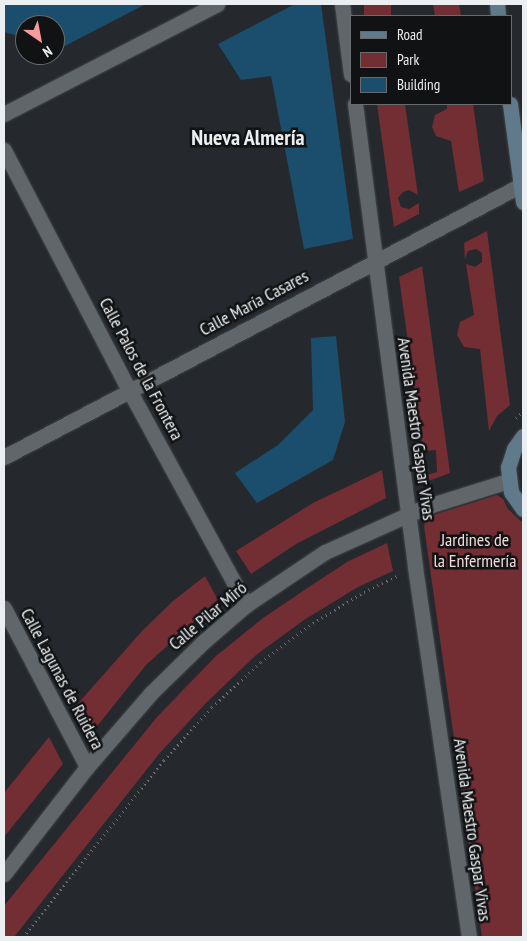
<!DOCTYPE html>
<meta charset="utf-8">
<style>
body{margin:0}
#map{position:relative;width:527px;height:941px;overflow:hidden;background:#25292d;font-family:"PT Sans Narrow",sans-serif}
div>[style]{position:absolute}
.green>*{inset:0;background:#722e33;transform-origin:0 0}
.building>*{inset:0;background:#1a4e6c}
.path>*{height:3px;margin-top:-1.5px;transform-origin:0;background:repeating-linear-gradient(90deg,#6c7073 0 1px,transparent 0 5px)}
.roads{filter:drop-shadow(0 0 1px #43474a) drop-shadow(0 0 1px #43474a)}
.street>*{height:15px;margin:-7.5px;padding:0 7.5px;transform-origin:7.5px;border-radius:7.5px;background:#60666a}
.secondary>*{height:15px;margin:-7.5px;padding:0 7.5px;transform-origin:7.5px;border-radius:7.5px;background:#617a8b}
span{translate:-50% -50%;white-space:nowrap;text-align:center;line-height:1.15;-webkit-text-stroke:5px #101213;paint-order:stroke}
.street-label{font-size:18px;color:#eceff1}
.park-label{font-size:18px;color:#f5dad9}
.district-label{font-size:22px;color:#eceff1;font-weight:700}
.frame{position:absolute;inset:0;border:5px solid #eceff1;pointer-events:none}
.legend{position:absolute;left:350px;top:15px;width:162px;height:90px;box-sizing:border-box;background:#101213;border:1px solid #686a6c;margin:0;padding:6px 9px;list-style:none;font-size:15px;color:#eceff1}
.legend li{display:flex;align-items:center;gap:10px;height:25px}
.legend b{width:25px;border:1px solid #686a6c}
.north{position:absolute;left:15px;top:15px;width:50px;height:50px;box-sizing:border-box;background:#101213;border:1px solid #686a6c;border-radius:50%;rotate:147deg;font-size:14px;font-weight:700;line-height:20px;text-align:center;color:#eceff1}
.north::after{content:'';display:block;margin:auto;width:18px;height:22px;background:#f59b9d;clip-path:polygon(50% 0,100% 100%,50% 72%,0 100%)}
</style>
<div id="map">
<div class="green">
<i style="left:364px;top:4px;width:27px;height:12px"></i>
<i style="clip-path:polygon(433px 4px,459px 4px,461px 16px,435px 16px)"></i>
<i style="clip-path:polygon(377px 104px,405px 104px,418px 195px,409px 190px,403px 192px,398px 198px,401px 207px,409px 209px,419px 203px,419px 214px,394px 227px)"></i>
<i style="clip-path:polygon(447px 104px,473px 104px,484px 181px,459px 192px,451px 141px,436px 136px,432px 127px,435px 115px,447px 109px)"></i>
<i style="clip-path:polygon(487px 231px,510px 405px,497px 416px,489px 431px,480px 349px,464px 347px,457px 335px,460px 322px,474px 315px,466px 264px,475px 267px,482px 262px,482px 253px,476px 249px,468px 251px,465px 259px,464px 243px)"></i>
<i style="clip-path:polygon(422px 266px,450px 473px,426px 482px,427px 475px,437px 472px,436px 450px,423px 451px,399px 277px)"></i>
<i style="clip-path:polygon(382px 470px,386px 498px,296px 544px,251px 574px,236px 551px,313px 503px)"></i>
<i style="clip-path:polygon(497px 495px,503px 499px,508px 509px,523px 523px,523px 937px,482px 937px,424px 526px,426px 519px,430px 516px)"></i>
<i style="clip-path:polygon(387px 543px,393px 571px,358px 587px,304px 620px,256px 655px,205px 704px,159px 754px,14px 937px,4px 937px,4px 906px,157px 717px,216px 656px,263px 618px,309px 587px,347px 562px)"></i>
<i style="clip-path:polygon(205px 576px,218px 600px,146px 665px,90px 735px,73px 709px,143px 630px,173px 601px)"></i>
<i style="clip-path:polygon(49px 737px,63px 764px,4px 837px,4px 793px)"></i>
</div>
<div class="building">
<i style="clip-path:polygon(4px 4px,146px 4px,61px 48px,55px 47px,55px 25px,25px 25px,25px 38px,4px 32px)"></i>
<i style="clip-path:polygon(295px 4px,321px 4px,353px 239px,304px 249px,271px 76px,241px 80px,218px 44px)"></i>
<i style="clip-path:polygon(336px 336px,345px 422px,333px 460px,257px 503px,235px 473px,278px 445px,313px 410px,311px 338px)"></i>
</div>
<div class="path">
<i style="left:516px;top:418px;width:9px;rotate:-41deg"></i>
<i style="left:23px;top:937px;width:226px;rotate:-51.5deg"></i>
<i style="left:164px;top:760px;width:72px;rotate:-47.8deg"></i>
<i style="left:212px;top:707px;width:67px;rotate:-42.6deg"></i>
<i style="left:261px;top:662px;width:65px;rotate:-36.9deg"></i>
<i style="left:313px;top:623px;width:60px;rotate:-31.3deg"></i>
<i style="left:364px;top:592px;width:39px;rotate:-26deg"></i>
</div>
<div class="roads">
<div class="street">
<i style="left:342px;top:4px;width:71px;rotate:82.7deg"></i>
<i style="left:355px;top:104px;width:467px;rotate:82.6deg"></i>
<i style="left:415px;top:567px;width:374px;rotate:81.7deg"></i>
<i style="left:4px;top:114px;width:240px;rotate:-27.3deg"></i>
<i style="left:4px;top:150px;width:271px;rotate:62.5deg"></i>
<i style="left:129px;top:390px;width:245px;rotate:61.4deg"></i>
<i style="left:4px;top:457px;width:586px;rotate:-27.74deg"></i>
<i style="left:4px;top:608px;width:179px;rotate:62.4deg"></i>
<i style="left:4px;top:874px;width:135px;rotate:-52.2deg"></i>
<i style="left:87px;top:767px;width:98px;rotate:-49.1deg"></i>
<i style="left:151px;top:693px;width:71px;rotate:-44.4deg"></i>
<i style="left:202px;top:643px;width:58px;rotate:-40.8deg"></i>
<i style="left:246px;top:605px;width:95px;rotate:-33.9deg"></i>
<i style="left:325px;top:552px;width:110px;rotate:-24.2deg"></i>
<i style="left:425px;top:507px;width:87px;rotate:-17.4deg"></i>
</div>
<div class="secondary">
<i style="left:497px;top:4px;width:12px;rotate:85deg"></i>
<i style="left:510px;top:104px;width:99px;rotate:82.4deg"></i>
<i style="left:523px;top:436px;width:16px;rotate:125deg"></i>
<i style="left:514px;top:449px;width:19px;rotate:108deg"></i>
<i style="left:508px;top:467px;width:25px;rotate:83deg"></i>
<i style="left:511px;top:492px;width:21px;rotate:55deg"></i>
</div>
</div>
<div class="street-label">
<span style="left:254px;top:303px;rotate:-28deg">Calle María Casares</span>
<span style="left:141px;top:369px;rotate:62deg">Calle Palos de la Frontera</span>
<span style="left:416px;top:429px;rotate:82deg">Avenida Maestro Gaspar Vivas</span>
<span style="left:208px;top:616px;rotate:-40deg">Calle Pilar Miró</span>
<span style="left:62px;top:679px;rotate:62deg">Calle Lagunas de Ruidera</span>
<span style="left:472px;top:830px;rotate:82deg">Avenida Maestro Gaspar Vivas</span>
</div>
<div class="park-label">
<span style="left:475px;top:551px">Jardines de<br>la Enfermería</span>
</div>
<div class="district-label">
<span style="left:248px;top:138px">Nueva Almería</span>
</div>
<div class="frame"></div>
<ul class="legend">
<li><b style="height:6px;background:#617a8b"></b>Road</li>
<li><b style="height:14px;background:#722e33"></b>Park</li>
<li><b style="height:14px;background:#1a4e6c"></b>Building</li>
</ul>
<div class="north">N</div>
</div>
